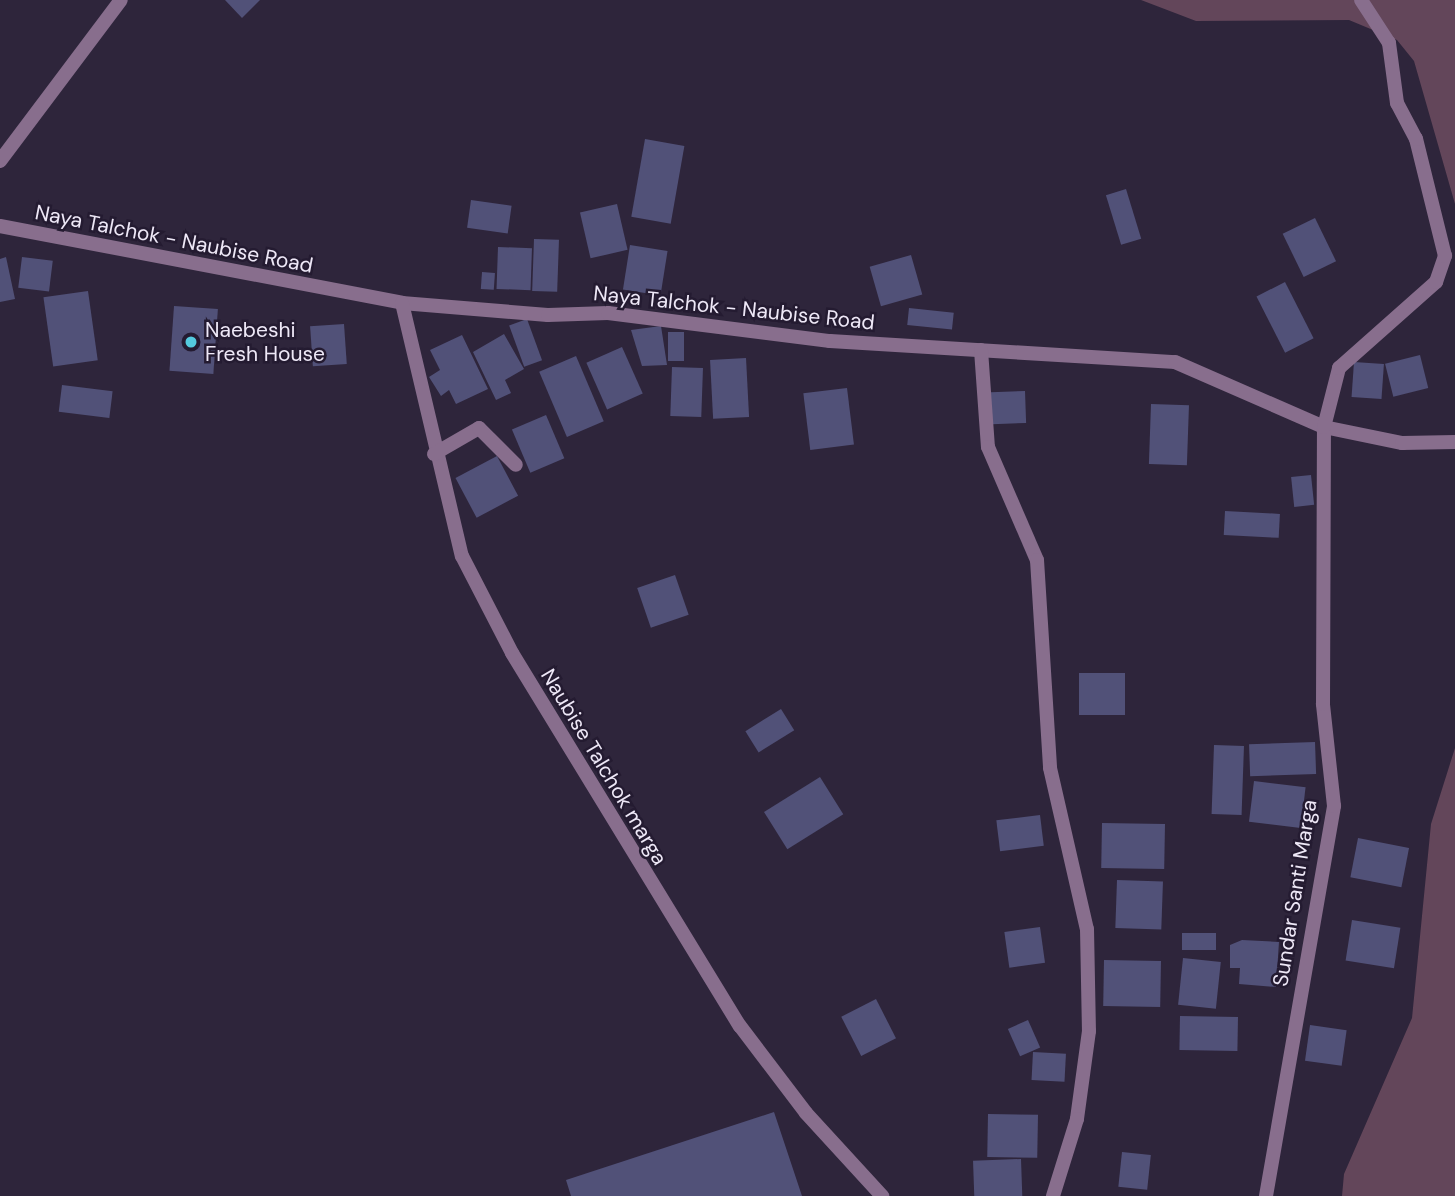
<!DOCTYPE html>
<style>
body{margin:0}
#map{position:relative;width:1455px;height:1196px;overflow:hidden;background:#2e253b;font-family:"DM Sans",sans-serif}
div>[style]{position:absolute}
.green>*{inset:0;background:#63465a}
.building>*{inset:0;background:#515178;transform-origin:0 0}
.minor>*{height:14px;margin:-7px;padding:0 7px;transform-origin:7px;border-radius:7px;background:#886e8d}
.dots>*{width:19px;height:19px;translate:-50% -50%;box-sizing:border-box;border:4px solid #241b31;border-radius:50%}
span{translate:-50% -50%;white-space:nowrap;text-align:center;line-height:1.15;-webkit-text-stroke:5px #241b31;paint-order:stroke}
.street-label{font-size:21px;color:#eee8f7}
.poi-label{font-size:21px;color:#eee8f7}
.left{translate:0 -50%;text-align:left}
</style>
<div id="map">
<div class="green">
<i style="clip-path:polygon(1141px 0,1455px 0,1455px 204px,1414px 61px,1397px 40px,1349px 20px,1196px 21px)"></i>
<i style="clip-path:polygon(1455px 748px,1455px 1196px,1342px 1196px,1344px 1174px,1412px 1018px,1431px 824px)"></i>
</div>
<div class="building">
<i style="clip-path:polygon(225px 0,260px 0,242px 18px)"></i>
<i style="left:645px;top:139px;width:40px;height:79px;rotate:10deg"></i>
<i style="left:1126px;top:189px;width:52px;height:21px;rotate:73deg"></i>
<i style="left:471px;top:200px;width:41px;height:28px;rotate:8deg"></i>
<i style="left:617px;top:204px;width:47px;height:38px;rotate:77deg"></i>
<i style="left:1315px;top:218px;width:48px;height:36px;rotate:64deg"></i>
<i style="left:534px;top:239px;width:25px;height:52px;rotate:2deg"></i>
<i style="left:630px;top:245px;width:38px;height:45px;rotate:9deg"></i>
<i style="left:498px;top:247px;width:34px;height:42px;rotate:2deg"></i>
<i style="left:911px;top:255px;width:41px;height:43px;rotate:74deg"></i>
<i style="clip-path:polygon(6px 257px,15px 299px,0 302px,0 259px)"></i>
<i style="left:22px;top:257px;width:31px;height:31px;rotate:7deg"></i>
<i style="left:482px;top:272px;width:13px;height:17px;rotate:4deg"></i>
<i style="left:1285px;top:282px;width:63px;height:32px;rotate:63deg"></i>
<i style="left:88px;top:291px;width:70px;height:45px;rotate:82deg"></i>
<i style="left:174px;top:306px;width:44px;height:65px;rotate:4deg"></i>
<i style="left:909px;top:308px;width:45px;height:17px;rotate:6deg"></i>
<i style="left:527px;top:319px;width:44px;height:19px;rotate:70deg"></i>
<i style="left:344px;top:324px;width:40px;height:34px;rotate:86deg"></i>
<i style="clip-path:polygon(661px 326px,667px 365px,642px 366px,631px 330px)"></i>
<i style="left:668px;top:332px;width:16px;height:29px"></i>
<i style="clip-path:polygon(504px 334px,524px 369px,505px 380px,511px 393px,496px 400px,473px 352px)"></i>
<i style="clip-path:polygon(462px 335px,488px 389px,456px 404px,449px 390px,441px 396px,429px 377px,440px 370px,430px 350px)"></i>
<i style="left:622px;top:347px;width:51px;height:39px;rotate:66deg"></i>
<i style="left:1420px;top:355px;width:34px;height:36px;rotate:76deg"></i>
<i style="left:576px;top:356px;width:71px;height:40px;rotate:67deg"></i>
<i style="left:746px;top:358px;width:59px;height:36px;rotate:87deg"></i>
<i style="left:1354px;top:362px;width:30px;height:35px;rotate:4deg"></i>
<i style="left:672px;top:367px;width:31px;height:49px;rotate:2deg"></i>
<i style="left:62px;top:385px;width:51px;height:27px;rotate:7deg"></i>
<i style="left:847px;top:388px;width:57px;height:44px;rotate:83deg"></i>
<i style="left:1025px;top:391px;width:32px;height:41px;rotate:88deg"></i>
<i style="left:1151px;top:404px;width:38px;height:60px;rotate:2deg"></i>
<i style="left:546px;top:415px;width:47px;height:37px;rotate:67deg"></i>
<i style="left:497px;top:456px;width:45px;height:47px;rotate:62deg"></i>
<i style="left:1311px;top:475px;width:30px;height:20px;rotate:84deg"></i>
<i style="left:1225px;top:511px;width:55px;height:24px;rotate:3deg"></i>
<i style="left:675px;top:575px;width:42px;height:40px;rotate:71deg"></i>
<i style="left:1125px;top:673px;width:42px;height:46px;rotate:90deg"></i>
<i style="left:781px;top:709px;width:25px;height:42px;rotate:58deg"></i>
<i style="left:1315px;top:742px;width:32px;height:66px;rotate:88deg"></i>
<i style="left:1214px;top:745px;width:30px;height:69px;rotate:2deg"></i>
<i style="left:820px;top:777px;width:44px;height:66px;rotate:58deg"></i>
<i style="left:1254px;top:781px;width:52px;height:41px;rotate:7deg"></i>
<i style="left:1040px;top:815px;width:31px;height:44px;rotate:83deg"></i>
<i style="left:1102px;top:823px;width:63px;height:45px;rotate:1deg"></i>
<i style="left:1358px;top:838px;width:52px;height:40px;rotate:11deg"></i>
<i style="left:1117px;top:880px;width:46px;height:48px;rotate:2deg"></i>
<i style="left:1352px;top:920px;width:49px;height:41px;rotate:9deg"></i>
<i style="left:1040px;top:927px;width:36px;height:36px;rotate:82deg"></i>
<i style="left:1182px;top:933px;width:34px;height:17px"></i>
<i style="clip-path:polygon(1242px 940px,1279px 942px,1276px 987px,1239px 984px,1240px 968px,1230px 968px,1230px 945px)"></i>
<i style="left:1183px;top:958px;width:38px;height:47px;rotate:6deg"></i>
<i style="left:1104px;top:960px;width:57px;height:46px;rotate:1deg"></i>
<i style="left:876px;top:999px;width:44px;height:39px;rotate:63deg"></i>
<i style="left:1180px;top:1016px;width:58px;height:34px;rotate:1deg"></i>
<i style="left:1028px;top:1020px;width:30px;height:22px;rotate:66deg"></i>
<i style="left:1310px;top:1025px;width:37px;height:36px;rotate:8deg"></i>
<i style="left:1033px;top:1052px;width:33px;height:28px;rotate:3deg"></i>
<i style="clip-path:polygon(774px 1112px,802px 1196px,571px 1196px,566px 1180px)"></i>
<i style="left:988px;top:1114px;width:50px;height:43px;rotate:1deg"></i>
<i style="left:1122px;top:1152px;width:29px;height:35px;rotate:6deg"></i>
<i style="left:1021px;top:1159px;width:37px;height:48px;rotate:88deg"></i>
</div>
<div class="minor">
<i style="left:0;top:161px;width:201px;rotate:-53.1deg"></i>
<i style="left:0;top:226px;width:409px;rotate:10.8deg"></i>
<i style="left:402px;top:303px;width:146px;rotate:4.7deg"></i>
<i style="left:548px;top:315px;width:60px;rotate:-1.9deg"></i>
<i style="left:608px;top:313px;width:224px;rotate:7.2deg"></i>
<i style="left:830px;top:341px;width:346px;rotate:3.5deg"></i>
<i style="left:1175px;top:362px;width:163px;rotate:23.6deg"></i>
<i style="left:1324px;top:427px;width:80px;rotate:11.6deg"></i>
<i style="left:1402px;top:443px;width:53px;rotate:-1.1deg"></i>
<i style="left:402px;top:303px;width:260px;rotate:76.7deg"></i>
<i style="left:462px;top:556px;width:109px;rotate:62.7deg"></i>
<i style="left:512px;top:653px;width:437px;rotate:58.6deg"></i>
<i style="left:740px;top:1026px;width:109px;rotate:52.8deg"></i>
<i style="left:806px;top:1113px;width:113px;rotate:47.5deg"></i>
<i style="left:981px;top:350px;width:97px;rotate:85.9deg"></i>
<i style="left:988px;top:447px;width:123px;rotate:66.6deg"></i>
<i style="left:1037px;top:560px;width:208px;rotate:86.4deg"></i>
<i style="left:1050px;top:768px;width:165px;rotate:77.1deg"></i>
<i style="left:1087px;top:929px;width:102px;rotate:88.9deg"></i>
<i style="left:1089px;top:1031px;width:89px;rotate:97.8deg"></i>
<i style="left:1077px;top:1119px;width:81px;rotate:107.3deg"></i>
<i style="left:434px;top:454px;width:52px;rotate:-30deg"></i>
<i style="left:479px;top:428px;width:52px;rotate:45deg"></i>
<i style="left:1266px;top:1196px;width:396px;rotate:-80.1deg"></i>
<i style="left:1334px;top:806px;width:103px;rotate:-96.2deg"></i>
<i style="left:1323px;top:704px;width:277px;rotate:-89.8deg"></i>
<i style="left:1324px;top:427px;width:61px;rotate:-75.7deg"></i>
<i style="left:1339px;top:368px;width:130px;rotate:-41.6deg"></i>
<i style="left:1436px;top:282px;width:28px;rotate:-71deg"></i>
<i style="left:1445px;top:256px;width:121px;rotate:-103.9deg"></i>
<i style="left:1416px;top:139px;width:41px;rotate:-117.8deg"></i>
<i style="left:1397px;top:103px;width:61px;rotate:-97.6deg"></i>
<i style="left:1389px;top:43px;width:51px;rotate:-123.1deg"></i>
</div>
<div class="dots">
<i style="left:191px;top:342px;background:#54cade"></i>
</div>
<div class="street-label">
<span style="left:174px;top:239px;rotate:11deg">Naya Talchok - Naubise Road</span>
<span style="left:734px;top:308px;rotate:6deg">Naya Talchok - Naubise Road</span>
<span style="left:604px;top:767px;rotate:59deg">Naubise Talchok marga</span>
<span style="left:1295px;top:893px;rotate:-81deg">Sundar Santi Marga</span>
</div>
<div class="poi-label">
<span class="left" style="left:205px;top:342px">Naebeshi<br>Fresh House</span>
</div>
</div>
